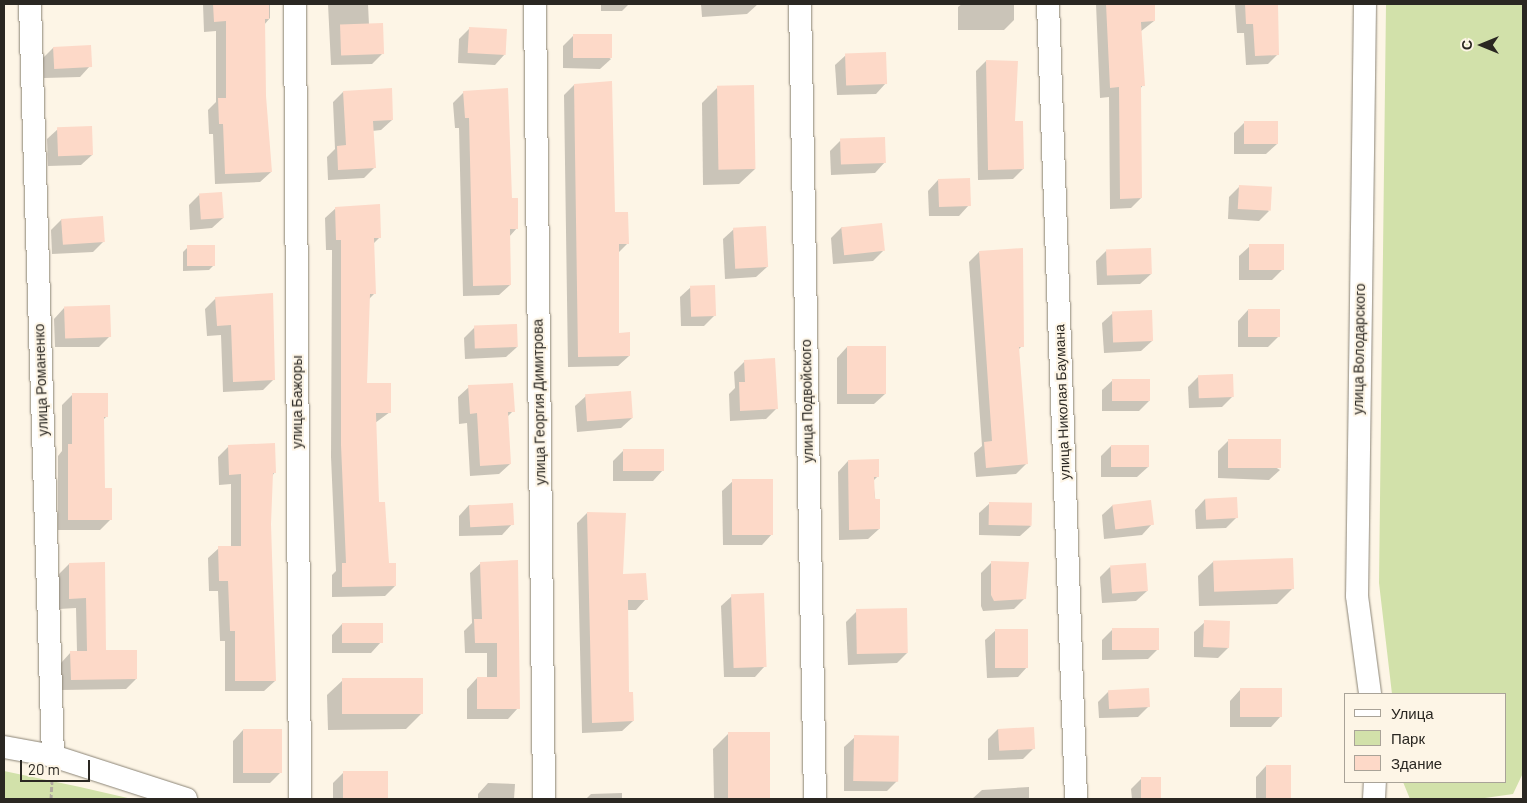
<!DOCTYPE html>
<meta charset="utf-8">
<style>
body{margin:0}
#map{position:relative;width:1527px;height:803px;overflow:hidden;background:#fdf5e6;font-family:Barlow,sans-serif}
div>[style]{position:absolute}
.green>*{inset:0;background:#d2e1aa}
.shadow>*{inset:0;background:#0003}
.building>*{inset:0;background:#fdd9c8;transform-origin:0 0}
.path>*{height:3px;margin-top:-1.5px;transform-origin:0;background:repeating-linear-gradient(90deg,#b1ab9f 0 5px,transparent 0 7.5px)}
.roads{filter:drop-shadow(0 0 1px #8b8476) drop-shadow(0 0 1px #8b8476)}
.minor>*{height:22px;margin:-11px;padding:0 11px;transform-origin:11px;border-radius:11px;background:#fff}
span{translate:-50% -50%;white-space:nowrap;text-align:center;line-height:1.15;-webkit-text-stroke:4px #fdf5e6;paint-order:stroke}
.street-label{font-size:14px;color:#2a2722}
.frame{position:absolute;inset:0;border:5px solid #2a2722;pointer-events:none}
.legend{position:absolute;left:1344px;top:693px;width:162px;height:90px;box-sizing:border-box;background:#fdf5e6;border:1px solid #a9a398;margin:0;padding:6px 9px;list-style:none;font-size:15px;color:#2a2722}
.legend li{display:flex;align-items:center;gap:10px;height:25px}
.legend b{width:25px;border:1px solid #a9a398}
.north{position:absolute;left:1457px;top:20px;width:50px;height:50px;-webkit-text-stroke:4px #fdf5e6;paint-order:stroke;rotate:270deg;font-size:14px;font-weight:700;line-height:20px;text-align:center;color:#2a2722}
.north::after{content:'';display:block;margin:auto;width:18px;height:22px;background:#2a2722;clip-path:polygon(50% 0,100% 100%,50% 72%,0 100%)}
.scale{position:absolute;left:20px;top:760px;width:70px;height:22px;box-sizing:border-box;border:2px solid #2a2722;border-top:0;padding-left:6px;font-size:15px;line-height:18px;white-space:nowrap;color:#2a2722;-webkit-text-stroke:4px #fdf5e6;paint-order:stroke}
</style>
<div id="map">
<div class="green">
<i style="clip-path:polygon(1386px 4px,1523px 4px,1523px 773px,1513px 794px,1478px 799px,1410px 799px,1403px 782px,1506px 782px,1506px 694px,1392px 694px,1379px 583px)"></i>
<i style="clip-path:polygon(4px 771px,80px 787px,132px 799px,4px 799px)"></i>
</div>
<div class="shadow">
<i style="clip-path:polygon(203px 4px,270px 4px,270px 18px,264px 25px,265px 96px,271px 172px,260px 182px,215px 184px,213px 134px,209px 134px,208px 110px,216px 102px,216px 31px,204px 32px)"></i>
<i style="clip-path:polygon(328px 4px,368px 4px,369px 25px,382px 54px,372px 64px,331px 65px)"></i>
<i style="clip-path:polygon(452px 4px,498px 4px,452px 5px)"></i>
<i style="clip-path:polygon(601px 4px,629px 4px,622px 11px,601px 11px)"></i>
<i style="clip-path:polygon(701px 4px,758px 4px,747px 14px,702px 17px)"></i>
<i style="clip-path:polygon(962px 4px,1014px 4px,1014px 20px,1004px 30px,958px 30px,958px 7px)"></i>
<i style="clip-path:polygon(1096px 4px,1153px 4px,1154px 21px,1140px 32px,1143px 85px,1140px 89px,1141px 198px,1131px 208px,1110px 209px,1109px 97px,1100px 98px)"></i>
<i style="clip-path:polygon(1235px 4px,1276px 4px,1278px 54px,1268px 64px,1246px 65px,1244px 33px,1237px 33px)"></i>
<i style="clip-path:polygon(470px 28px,505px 54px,495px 65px,458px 63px,459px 39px)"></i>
<i style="clip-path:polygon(573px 36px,611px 59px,600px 69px,563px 68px,563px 46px)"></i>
<i style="clip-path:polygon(54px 47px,90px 66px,80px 77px,44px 78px,43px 58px)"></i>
<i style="clip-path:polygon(846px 55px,886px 83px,876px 94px,837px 95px,835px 65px)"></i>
<i style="clip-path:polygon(986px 61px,1014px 123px,1023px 169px,1013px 179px,978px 180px,976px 71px)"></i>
<i style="clip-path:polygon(611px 82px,613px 214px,628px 243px,617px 254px,617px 334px,629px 356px,618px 366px,568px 367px,564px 95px,574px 85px)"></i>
<i style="clip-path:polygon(717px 88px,755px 169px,739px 184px,703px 185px,702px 103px)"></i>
<i style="clip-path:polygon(343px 92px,392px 120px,381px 130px,372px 131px,375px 167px,364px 178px,328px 180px,327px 157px,335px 149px,333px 102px)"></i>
<i style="clip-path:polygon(464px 92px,511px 200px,517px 228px,509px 237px,510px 285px,499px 295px,463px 296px,459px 128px,455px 128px,453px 103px)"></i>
<i style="clip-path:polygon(1245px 122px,1277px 144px,1266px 154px,1234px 154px,1234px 133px)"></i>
<i style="clip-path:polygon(58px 129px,92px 155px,81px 165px,48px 166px,47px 139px)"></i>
<i style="clip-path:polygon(840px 141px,885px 162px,875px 173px,831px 175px,830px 151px)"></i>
<i style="clip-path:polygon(938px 180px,969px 205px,959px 216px,929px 216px,928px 191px)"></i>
<i style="clip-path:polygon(1239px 187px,1269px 211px,1259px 221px,1228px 219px,1229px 197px)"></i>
<i style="clip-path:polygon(199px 195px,223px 218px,212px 228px,190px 230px,189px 205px)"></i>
<i style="clip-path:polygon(336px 208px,380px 237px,373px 244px,374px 294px,369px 299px,365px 384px,390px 412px,375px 423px,378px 503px,387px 564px,395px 586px,385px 596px,332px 597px,332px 575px,336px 571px,331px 457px,332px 250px,326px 250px,325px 218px)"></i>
<i style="clip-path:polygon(62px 219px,104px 241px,93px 252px,52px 254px,51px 230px)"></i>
<i style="clip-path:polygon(842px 227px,883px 251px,873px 261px,833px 264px,831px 238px)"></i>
<i style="clip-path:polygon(734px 229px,767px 267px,756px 277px,725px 279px,723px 239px)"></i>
<i style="clip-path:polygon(1250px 246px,1283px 269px,1272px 280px,1239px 280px,1239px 256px)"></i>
<i style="clip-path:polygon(188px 247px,214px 265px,209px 270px,183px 271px,183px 252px)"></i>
<i style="clip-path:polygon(1106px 251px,1151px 274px,1140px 284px,1097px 285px,1096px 261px)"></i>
<i style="clip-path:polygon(979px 252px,1022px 346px,1018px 350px,1027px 463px,1016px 474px,976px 477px,974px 453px,982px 446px,969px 262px)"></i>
<i style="clip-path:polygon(691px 287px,715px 315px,704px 326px,681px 326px,680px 297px)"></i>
<i style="clip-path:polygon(216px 298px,274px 379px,263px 390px,223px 392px,221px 335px,207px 336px,205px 309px)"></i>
<i style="clip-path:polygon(64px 308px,110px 336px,99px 347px,55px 347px,54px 319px)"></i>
<i style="clip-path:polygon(1248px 310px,1278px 337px,1268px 347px,1238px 347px,1238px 321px)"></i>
<i style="clip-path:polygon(1113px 313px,1152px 341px,1141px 351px,1104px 353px,1102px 323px)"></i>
<i style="clip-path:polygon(475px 327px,517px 347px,506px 357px,465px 359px,464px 338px)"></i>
<i style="clip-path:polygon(847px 347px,885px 394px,874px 404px,837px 404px,837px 358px)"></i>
<i style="clip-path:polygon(745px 361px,776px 409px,766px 419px,730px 421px,729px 394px,735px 388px,734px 372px)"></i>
<i style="clip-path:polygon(1199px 376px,1233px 396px,1222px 407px,1189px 408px,1188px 387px)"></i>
<i style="clip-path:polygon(1113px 380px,1149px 401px,1139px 411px,1102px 411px,1102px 390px)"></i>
<i style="clip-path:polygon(469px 387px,513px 411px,507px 417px,510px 464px,499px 474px,470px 476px,467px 423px,459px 424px,458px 397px)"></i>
<i style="clip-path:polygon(73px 394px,106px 417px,103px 420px,104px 489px,111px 519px,100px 530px,58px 530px,58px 456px,62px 451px,62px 405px)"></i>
<i style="clip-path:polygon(586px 396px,632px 418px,621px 428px,577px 432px,575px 406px)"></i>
<i style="clip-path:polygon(1229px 440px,1280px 470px,1269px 480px,1218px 478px,1218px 451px)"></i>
<i style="clip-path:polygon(274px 445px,275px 472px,272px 476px,270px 524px,275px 681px,264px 691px,225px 691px,225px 641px,220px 641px,218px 591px,209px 591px,208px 558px,219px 548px,231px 547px,231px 484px,219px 485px,218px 457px,228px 447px)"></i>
<i style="clip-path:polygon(1111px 446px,1148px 467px,1137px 477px,1101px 477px,1101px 456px)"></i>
<i style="clip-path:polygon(624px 450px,663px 470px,653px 481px,613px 481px,613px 461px)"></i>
<i style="clip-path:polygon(848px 461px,878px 476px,873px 481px,879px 529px,868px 539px,839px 540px,838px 472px)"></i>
<i style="clip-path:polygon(733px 481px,772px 534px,762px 545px,723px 545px,722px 491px)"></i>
<i style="clip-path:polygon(1205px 499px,1237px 517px,1226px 528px,1196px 529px,1195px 510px)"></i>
<i style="clip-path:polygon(990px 503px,1031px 526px,1020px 536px,979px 535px,979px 513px)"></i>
<i style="clip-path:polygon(469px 505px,512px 524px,502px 535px,459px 536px,459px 516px)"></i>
<i style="clip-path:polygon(1113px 505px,1152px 524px,1142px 535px,1104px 539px,1102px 515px)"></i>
<i style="clip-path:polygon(587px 513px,621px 575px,646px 599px,636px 610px,627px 610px,628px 693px,633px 721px,622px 731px,582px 733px,577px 523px)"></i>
<i style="clip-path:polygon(1214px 561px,1292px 589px,1277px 604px,1199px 606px,1198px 576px)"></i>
<i style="clip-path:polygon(992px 562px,1025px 598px,1014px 609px,983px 611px,981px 606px,981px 573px)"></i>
<i style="clip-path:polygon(103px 563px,105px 652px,136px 679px,126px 689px,61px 690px,61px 663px,71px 652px,77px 652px,76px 608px,59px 609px,59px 574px,69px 564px)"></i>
<i style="clip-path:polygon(481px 563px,518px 708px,508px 719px,467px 719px,467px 689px,477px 678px,487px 678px,487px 653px,465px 653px,464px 631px,472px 623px,470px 573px)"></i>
<i style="clip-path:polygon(1110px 567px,1147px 591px,1136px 601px,1102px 603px,1100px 577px)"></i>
<i style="clip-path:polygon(732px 596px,765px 666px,755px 677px,724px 677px,721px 606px)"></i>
<i style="clip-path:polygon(857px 611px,907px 653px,897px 663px,848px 665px,846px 622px)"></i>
<i style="clip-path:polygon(1205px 622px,1229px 647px,1218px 658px,1194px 657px,1194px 632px)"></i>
<i style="clip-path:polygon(342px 624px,381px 642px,371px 653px,332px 653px,332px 635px)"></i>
<i style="clip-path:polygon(1113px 629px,1158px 649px,1148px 659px,1102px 660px,1102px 640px)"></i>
<i style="clip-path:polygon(996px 630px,1028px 666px,1018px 677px,987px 678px,985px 640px)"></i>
<i style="clip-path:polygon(343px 680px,422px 713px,406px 729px,328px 730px,327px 695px)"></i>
<i style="clip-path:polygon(1240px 690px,1281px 716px,1271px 727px,1230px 727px,1230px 701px)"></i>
<i style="clip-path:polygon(1109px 691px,1149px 706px,1138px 717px,1099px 718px,1098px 702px)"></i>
<i style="clip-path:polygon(998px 729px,1034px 748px,1023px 759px,988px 760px,988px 739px)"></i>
<i style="clip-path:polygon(243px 730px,281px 772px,270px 783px,233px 783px,233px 741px)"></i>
<i style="clip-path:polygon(729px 733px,769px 733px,770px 799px,714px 799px,713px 749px)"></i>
<i style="clip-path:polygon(855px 737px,897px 781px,887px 791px,844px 791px,844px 747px)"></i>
<i style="clip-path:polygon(1266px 766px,1290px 766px,1290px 799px,1256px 799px,1256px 777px)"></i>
<i style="clip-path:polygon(344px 772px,387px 772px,387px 799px,333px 799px,333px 783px)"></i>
<i style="clip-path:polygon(1142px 778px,1159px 778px,1159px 799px,1132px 799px,1131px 789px)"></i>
<i style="clip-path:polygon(488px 783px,515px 784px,514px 799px,478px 799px,478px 794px)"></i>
<i style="clip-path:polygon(1029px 787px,1029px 799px,972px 799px,982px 790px)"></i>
<i style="clip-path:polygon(622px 793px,622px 799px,586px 799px,591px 794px)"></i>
</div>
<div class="building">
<i style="clip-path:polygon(213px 4px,269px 4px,269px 19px,265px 19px,266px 96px,272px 172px,225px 174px,223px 124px,219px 124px,218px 98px,226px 98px,226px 21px,214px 22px)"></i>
<i style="clip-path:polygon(1106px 4px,1155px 4px,1155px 21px,1141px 22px,1145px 86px,1141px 86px,1142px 198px,1120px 199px,1119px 87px,1110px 88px)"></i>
<i style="clip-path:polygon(1245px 4px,1278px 4px,1279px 55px,1255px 56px,1253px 24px,1246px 24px)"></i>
<i style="left:383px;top:23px;width:31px;height:43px;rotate:88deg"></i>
<i style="left:469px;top:27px;width:38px;height:26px;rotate:3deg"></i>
<i style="left:573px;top:34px;width:39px;height:24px"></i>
<i style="left:91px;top:45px;width:22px;height:38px;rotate:87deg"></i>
<i style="left:886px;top:52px;width:32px;height:41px;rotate:88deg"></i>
<i style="clip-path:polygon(986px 60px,1018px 61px,1015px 121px,1023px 121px,1024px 169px,988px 170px)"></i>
<i style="clip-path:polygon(612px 81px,615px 212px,628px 212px,629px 244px,619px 244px,619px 333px,630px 332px,630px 356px,578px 357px,574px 84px)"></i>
<i style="left:754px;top:85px;width:84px;height:37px;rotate:89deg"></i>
<i style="clip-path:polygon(392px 88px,393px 120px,373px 121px,376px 168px,338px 170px,337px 146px,346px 145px,343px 91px)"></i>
<i style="clip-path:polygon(508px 88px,512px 198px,518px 198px,518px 229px,510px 229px,511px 285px,473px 286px,469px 118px,465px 118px,463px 91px)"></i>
<i style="left:1244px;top:121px;width:34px;height:23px"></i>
<i style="left:92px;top:126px;width:29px;height:35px;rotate:88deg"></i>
<i style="left:885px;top:137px;width:26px;height:45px;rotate:88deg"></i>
<i style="left:970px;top:178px;width:28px;height:32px;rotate:88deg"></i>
<i style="left:1239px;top:185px;width:33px;height:24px;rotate:3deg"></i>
<i style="left:222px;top:192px;width:26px;height:23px;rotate:86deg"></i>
<i style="clip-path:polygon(380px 204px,381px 238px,374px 238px,376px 294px,370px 294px,367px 383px,391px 383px,391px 413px,376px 413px,379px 502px,385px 502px,389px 563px,396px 563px,396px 586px,342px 587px,342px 563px,346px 563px,341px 445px,341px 240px,336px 240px,335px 207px)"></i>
<i style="left:103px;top:216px;width:26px;height:42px;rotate:86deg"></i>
<i style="left:882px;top:223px;width:28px;height:41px;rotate:84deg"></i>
<i style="left:766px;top:226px;width:41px;height:33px;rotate:87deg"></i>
<i style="left:1249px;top:244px;width:35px;height:26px"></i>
<i style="left:215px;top:245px;width:21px;height:28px;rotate:90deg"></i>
<i style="clip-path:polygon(1023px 248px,1024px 347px,1019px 347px,1028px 464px,986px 468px,984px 442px,992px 441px,979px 251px)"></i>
<i style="left:1151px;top:248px;width:26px;height:45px;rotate:88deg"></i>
<i style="left:715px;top:285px;width:31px;height:25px;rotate:88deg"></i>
<i style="clip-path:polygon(273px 293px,275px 380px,233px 382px,231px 325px,217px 326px,215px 297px)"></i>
<i style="left:110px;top:305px;width:32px;height:46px;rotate:88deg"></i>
<i style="left:1248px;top:309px;width:32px;height:28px"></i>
<i style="left:1152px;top:310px;width:31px;height:40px;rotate:88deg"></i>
<i style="left:517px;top:324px;width:23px;height:43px;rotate:88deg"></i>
<i style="left:847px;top:346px;width:39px;height:48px"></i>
<i style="clip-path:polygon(775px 358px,778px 409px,740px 411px,739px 382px,745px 382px,744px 360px)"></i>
<i style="left:1233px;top:374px;width:23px;height:35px;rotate:88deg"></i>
<i style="left:1112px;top:379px;width:38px;height:22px"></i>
<i style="clip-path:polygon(513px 383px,515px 412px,508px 412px,511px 464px,480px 466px,477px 413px,470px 414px,468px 385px)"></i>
<i style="left:631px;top:391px;width:27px;height:46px;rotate:86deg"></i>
<i style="clip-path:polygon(72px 393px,108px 393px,108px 417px,104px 417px,105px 488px,112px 488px,112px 520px,68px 520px,68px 444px,72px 444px)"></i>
<i style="left:1228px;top:439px;width:53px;height:29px"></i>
<i style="clip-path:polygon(275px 443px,276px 473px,273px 473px,271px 524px,276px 681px,235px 681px,235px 631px,230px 631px,228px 581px,219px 581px,218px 546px,241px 546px,241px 474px,229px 475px,228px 445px)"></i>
<i style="left:1111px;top:445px;width:38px;height:22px"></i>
<i style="left:623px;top:449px;width:41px;height:22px"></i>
<i style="clip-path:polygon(879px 459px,879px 477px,874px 477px,875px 499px,880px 499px,880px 529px,849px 530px,848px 460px)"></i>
<i style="left:732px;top:479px;width:41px;height:56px"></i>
<i style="left:1237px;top:497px;width:21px;height:32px;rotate:87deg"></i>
<i style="left:1151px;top:500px;width:25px;height:39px;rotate:83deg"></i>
<i style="left:989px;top:502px;width:43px;height:23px;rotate:1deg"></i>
<i style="left:513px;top:503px;width:22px;height:44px;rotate:87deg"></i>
<i style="clip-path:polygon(587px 512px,626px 513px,623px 574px,646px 573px,648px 600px,628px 600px,629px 692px,633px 692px,634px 721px,592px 723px)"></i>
<i style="left:1293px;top:558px;width:31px;height:80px;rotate:88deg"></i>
<i style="clip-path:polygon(518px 560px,520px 709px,477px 709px,477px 677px,497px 677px,497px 643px,475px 643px,474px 619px,482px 619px,480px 562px)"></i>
<i style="clip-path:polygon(991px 561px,1029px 562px,1026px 599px,994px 601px,991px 595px)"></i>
<i style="clip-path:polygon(105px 562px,106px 650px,137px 650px,137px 679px,71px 680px,70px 651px,87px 651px,86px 598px,69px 599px,69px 563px)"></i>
<i style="left:1146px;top:563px;width:28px;height:36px;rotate:86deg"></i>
<i style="left:764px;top:593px;width:74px;height:33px;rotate:88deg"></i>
<i style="left:907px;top:608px;width:45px;height:51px;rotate:89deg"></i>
<i style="left:1204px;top:620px;width:26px;height:27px;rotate:2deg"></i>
<i style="left:342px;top:623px;width:41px;height:20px"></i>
<i style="left:1112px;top:628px;width:47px;height:22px"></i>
<i style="left:995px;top:629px;width:33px;height:39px"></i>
<i style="left:423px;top:678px;width:36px;height:81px;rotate:90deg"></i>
<i style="left:1149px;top:688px;width:19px;height:41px;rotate:87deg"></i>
<i style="left:1282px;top:688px;width:29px;height:42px;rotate:90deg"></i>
<i style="left:1034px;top:727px;width:22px;height:36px;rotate:87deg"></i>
<i style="left:243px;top:729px;width:39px;height:44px"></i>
<i style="left:728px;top:732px;width:42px;height:67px"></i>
<i style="left:854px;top:735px;width:45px;height:46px;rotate:1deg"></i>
<i style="left:1266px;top:765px;width:25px;height:34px"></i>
<i style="left:343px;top:771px;width:45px;height:28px"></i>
<i style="left:1141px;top:777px;width:20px;height:22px"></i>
</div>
<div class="path">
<i style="left:51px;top:799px;width:19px;rotate:-87deg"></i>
</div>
<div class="roads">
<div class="minor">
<i style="left:30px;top:4px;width:752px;rotate:88.25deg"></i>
<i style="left:295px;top:4px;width:795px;rotate:89.64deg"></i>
<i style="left:535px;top:4px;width:795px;rotate:89.35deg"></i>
<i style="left:800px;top:4px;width:795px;rotate:88.92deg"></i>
<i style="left:1048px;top:4px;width:795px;rotate:87.98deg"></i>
<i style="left:1365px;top:4px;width:592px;rotate:90.77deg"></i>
<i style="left:1357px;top:596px;width:99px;rotate:82.4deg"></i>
<i style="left:4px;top:747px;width:50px;rotate:10.4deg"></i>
<i style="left:53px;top:756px;width:140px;rotate:17.9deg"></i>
<i style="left:1374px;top:799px;width:17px;rotate:-87deg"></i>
</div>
</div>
<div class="street-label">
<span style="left:1359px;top:349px;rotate:-89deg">улица Володарского</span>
<span style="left:41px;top:380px;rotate:-92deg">улица Романенко</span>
<span style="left:807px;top:401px;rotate:-91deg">улица Подвойского</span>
<span style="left:297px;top:402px;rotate:-90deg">улица Бажоры</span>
<span style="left:539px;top:402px;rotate:-91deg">улица Георгия Димитрова</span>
<span style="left:1062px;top:402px;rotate:-92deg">улица Николая Баумана</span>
</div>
<div class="frame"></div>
<ul class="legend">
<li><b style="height:6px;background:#fff"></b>Улица</li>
<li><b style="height:14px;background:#d2e1aa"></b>Парк</li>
<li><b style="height:14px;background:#fdd9c8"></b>Здание</li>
</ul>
<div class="north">С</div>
<div class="scale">20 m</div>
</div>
